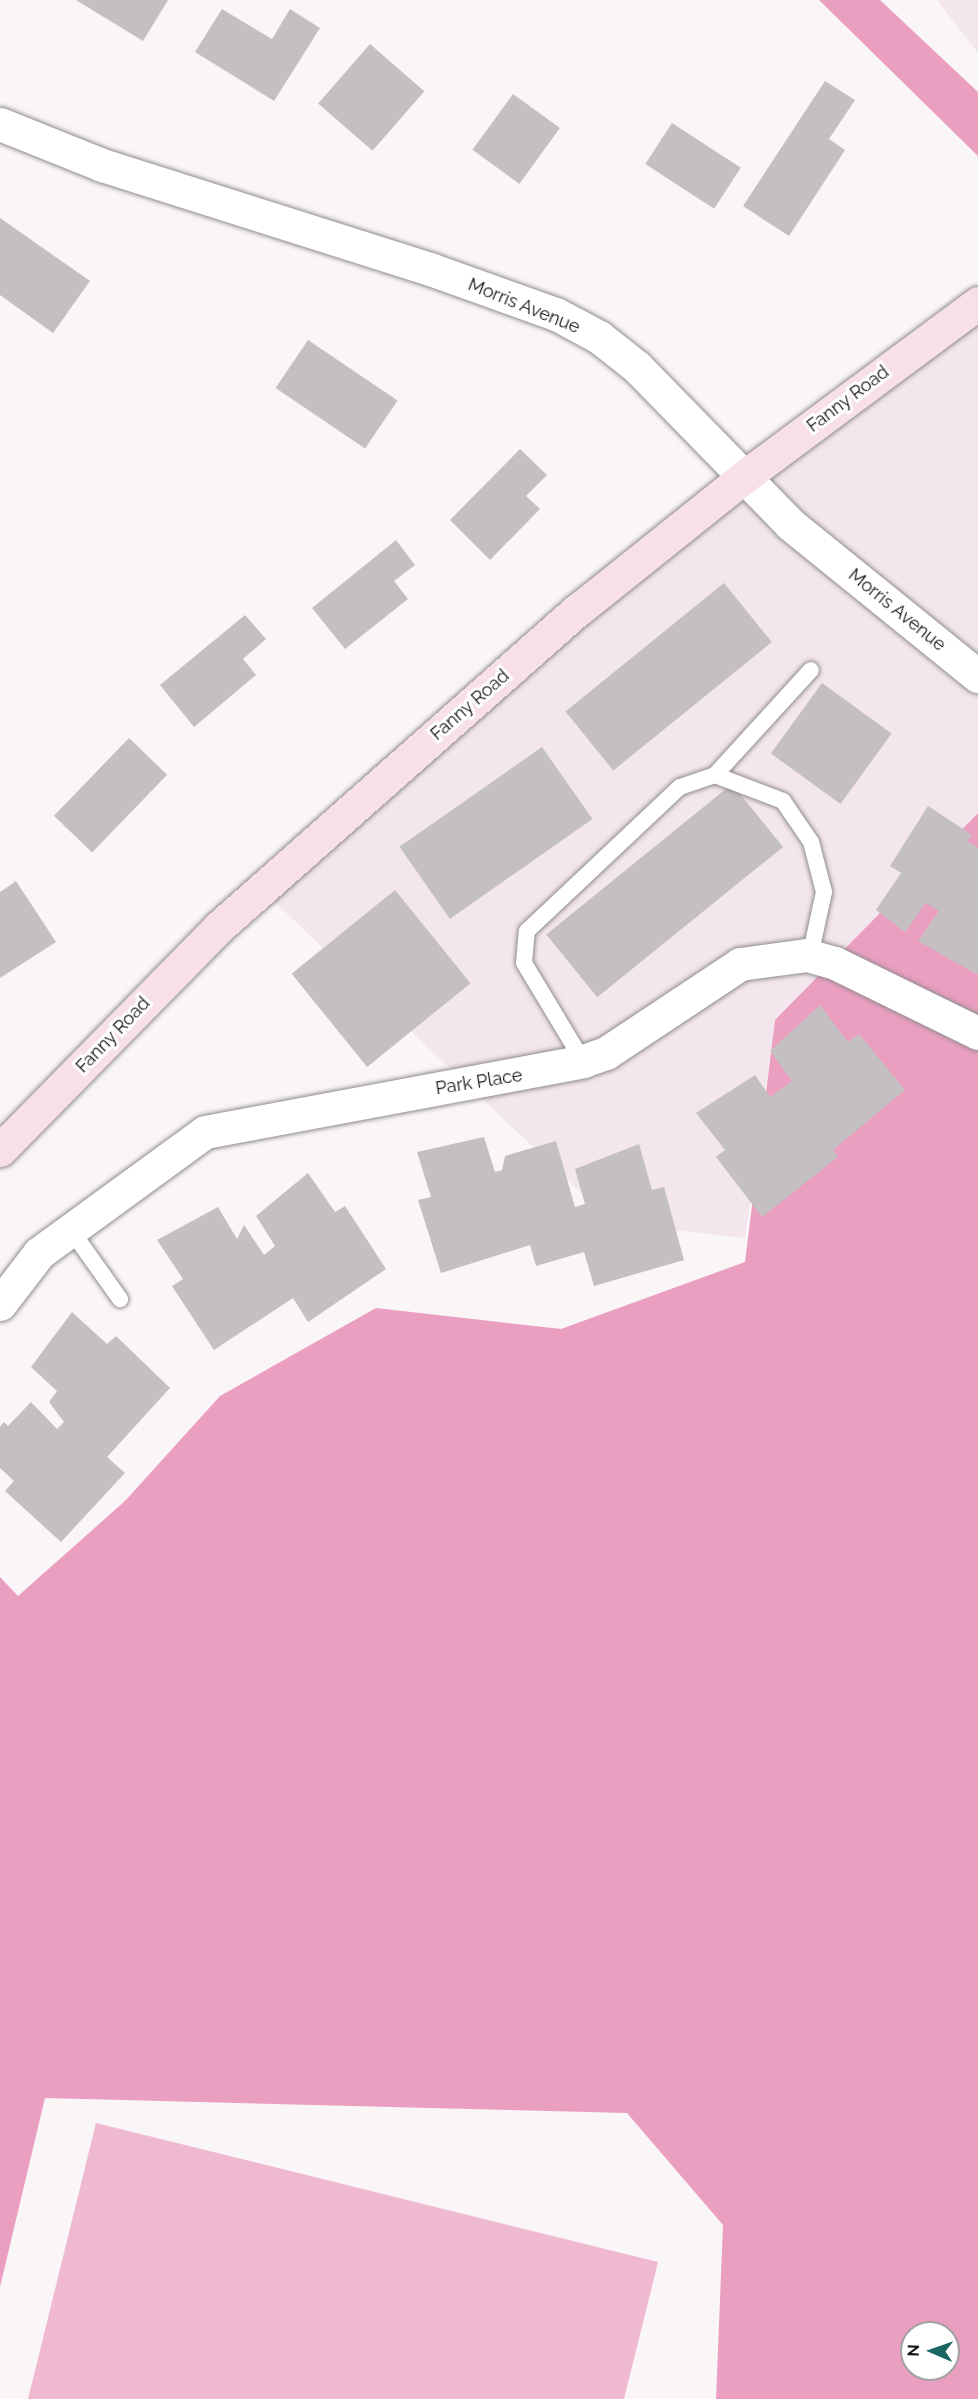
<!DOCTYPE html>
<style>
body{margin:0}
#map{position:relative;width:978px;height:2399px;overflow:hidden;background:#faf5f7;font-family:Raleway,sans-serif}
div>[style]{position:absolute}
.built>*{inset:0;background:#f3e6ec}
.green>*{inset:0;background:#eeb9d1}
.forest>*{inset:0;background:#ea9fc1}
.building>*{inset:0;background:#c4bfc1;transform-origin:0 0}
.roads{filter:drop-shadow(0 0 2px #908c8e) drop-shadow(0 0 2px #908c8e)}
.service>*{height:16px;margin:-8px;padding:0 8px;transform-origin:8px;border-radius:8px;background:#fff}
.minor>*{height:33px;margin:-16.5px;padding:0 16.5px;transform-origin:16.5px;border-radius:16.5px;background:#fff}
.secondary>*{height:33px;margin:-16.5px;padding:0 16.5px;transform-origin:16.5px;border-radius:16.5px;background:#f8e0eb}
span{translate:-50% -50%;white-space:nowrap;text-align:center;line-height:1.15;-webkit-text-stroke:6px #fff;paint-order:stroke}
.street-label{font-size:18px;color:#171516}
.north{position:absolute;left:900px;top:2321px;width:60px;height:60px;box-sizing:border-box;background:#fff;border:2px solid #a2a1a2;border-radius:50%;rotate:272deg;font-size:16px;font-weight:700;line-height:24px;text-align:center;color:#171516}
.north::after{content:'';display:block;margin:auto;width:21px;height:27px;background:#196663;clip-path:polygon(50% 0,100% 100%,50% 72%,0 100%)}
</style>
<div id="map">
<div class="built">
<i style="clip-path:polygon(937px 0,978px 0,978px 53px)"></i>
<i style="clip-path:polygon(978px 290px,978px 813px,775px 1020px,745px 1238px,613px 1223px,259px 887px)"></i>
</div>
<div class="green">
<i style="clip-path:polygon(96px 2123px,658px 2262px,624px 2399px,28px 2399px)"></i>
</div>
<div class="forest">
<i style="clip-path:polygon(819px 0,880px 0,978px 92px,978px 156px)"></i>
<i style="clip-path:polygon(evenodd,978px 813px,978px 2399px,716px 2399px,723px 2225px,627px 2113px,45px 2098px,0 2287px,0 1577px,18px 1596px,125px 1501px,220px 1396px,376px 1308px,561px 1329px,745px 1262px,775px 1020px,978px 813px,912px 2333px,948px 2333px,948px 2369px,912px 2369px,912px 2333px)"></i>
</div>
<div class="building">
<i style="clip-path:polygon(76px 0,168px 0,143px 41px)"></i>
<i style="clip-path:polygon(222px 9px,272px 39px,290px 9px,320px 28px,274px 101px,195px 52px)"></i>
<i style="left:370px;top:44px;width:72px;height:79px;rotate:41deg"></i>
<i style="clip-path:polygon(825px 81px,855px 100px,829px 139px,845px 150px,789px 236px,743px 206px)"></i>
<i style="left:513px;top:94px;width:58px;height:69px;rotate:36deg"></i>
<i style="left:672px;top:123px;width:82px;height:49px;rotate:33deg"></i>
<i style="clip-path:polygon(0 218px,90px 281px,53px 333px,0 295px)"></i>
<i style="left:308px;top:340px;width:108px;height:58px;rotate:34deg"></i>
<i style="clip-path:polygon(520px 449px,547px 475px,526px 496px,540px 509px,490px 560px,450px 520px)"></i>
<i style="clip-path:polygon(396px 540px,415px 565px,394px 581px,408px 599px,345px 649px,312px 608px)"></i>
<i style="left:724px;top:583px;width:76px;height:204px;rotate:51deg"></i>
<i style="clip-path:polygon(245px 615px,266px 639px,243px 659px,256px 675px,194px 727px,160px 685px)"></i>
<i style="left:822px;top:683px;width:86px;height:87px;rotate:36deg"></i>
<i style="left:129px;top:738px;width:53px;height:108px;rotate:44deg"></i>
<i style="left:542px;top:747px;width:88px;height:174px;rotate:55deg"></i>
<i style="left:732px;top:784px;width:81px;height:239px;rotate:51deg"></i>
<i style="clip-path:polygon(928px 806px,972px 835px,967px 841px,978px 848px,978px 975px,918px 941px,939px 911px,926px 903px,905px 932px,876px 910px,901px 873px,890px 866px)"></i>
<i style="clip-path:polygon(16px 881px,56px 942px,0 978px,0 892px)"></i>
<i style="left:395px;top:890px;width:120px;height:133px;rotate:51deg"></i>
<i style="clip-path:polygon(820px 1005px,848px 1042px,859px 1034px,905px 1090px,833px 1150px,838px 1157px,762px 1217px,716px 1157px,725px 1150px,696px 1113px,755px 1075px,770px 1097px,792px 1081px,770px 1051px)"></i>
<i style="clip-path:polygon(484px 1137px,495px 1172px,502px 1170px,505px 1156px,556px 1141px,575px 1207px,585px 1204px,575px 1169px,639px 1144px,652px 1190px,664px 1187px,684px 1260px,594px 1286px,584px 1252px,536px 1266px,530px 1245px,441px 1273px,418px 1200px,431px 1197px,417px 1152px)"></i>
<i style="clip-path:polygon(308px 1173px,335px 1212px,345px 1206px,386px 1269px,308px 1322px,293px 1298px,214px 1350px,172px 1286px,183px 1279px,157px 1240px,218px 1207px,237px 1239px,244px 1225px,264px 1255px,275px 1246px,256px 1216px)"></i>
<i style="clip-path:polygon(72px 1312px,107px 1344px,116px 1336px,170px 1388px,107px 1457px,125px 1473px,61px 1542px,5px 1491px,14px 1481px,0 1468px,0 1427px,4px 1422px,8px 1426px,31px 1402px,57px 1429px,64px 1422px,49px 1402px,57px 1391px,31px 1367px)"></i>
</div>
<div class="roads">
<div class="service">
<i style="left:715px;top:775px;width:142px;rotate:-47.6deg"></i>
<i style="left:583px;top:1061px;width:114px;rotate:-121deg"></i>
<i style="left:524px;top:963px;width:32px;rotate:-85deg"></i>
<i style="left:527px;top:931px;width:210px;rotate:-43.3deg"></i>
<i style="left:680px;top:787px;width:37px;rotate:-19deg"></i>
<i style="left:715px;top:775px;width:73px;rotate:20.9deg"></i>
<i style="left:783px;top:801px;width:50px;rotate:55.7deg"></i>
<i style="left:811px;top:842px;width:52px;rotate:75.4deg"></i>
<i style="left:824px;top:892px;width:66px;rotate:102.3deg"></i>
<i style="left:71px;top:1230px;width:85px;rotate:54.6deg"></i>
</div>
<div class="minor">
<i style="left:0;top:124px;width:110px;rotate:21.9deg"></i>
<i style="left:102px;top:165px;width:344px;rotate:17.6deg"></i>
<i style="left:430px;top:269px;width:134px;rotate:19.7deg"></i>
<i style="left:556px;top:314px;width:49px;rotate:28.1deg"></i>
<i style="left:599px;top:337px;width:48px;rotate:38.3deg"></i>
<i style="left:637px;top:367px;width:219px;rotate:45.7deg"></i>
<i style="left:790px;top:524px;width:242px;rotate:39deg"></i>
<i style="left:0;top:1304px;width:64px;rotate:-52.6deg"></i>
<i style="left:39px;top:1253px;width:205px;rotate:-36.1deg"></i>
<i style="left:205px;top:1132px;width:385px;rotate:-10.6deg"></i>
<i style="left:583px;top:1061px;width:24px;rotate:-19deg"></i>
<i style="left:606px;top:1053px;width:161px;rotate:-33.6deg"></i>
<i style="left:740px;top:964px;width:68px;rotate:-7.7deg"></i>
<i style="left:807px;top:955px;width:29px;rotate:16deg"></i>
<i style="left:835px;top:963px;width:159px;rotate:26.1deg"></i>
</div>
<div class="secondary">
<i style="left:0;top:1150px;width:313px;rotate:-45.5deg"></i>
<i style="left:219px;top:927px;width:480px;rotate:-41.5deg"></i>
<i style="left:579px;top:609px;width:211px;rotate:-38.7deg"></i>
<i style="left:744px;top:477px;width:292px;rotate:-36.6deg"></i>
</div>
</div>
<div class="street-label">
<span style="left:524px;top:306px;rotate:22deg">Morris Avenue</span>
<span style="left:848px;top:399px;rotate:-37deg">Fanny Road</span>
<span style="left:897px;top:610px;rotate:39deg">Morris Avenue</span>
<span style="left:470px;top:705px;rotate:-41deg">Fanny Road</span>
<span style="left:113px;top:1035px;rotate:-46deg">Fanny Road</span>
<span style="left:479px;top:1082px;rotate:-9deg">Park Place</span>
</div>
<div class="north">N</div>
</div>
